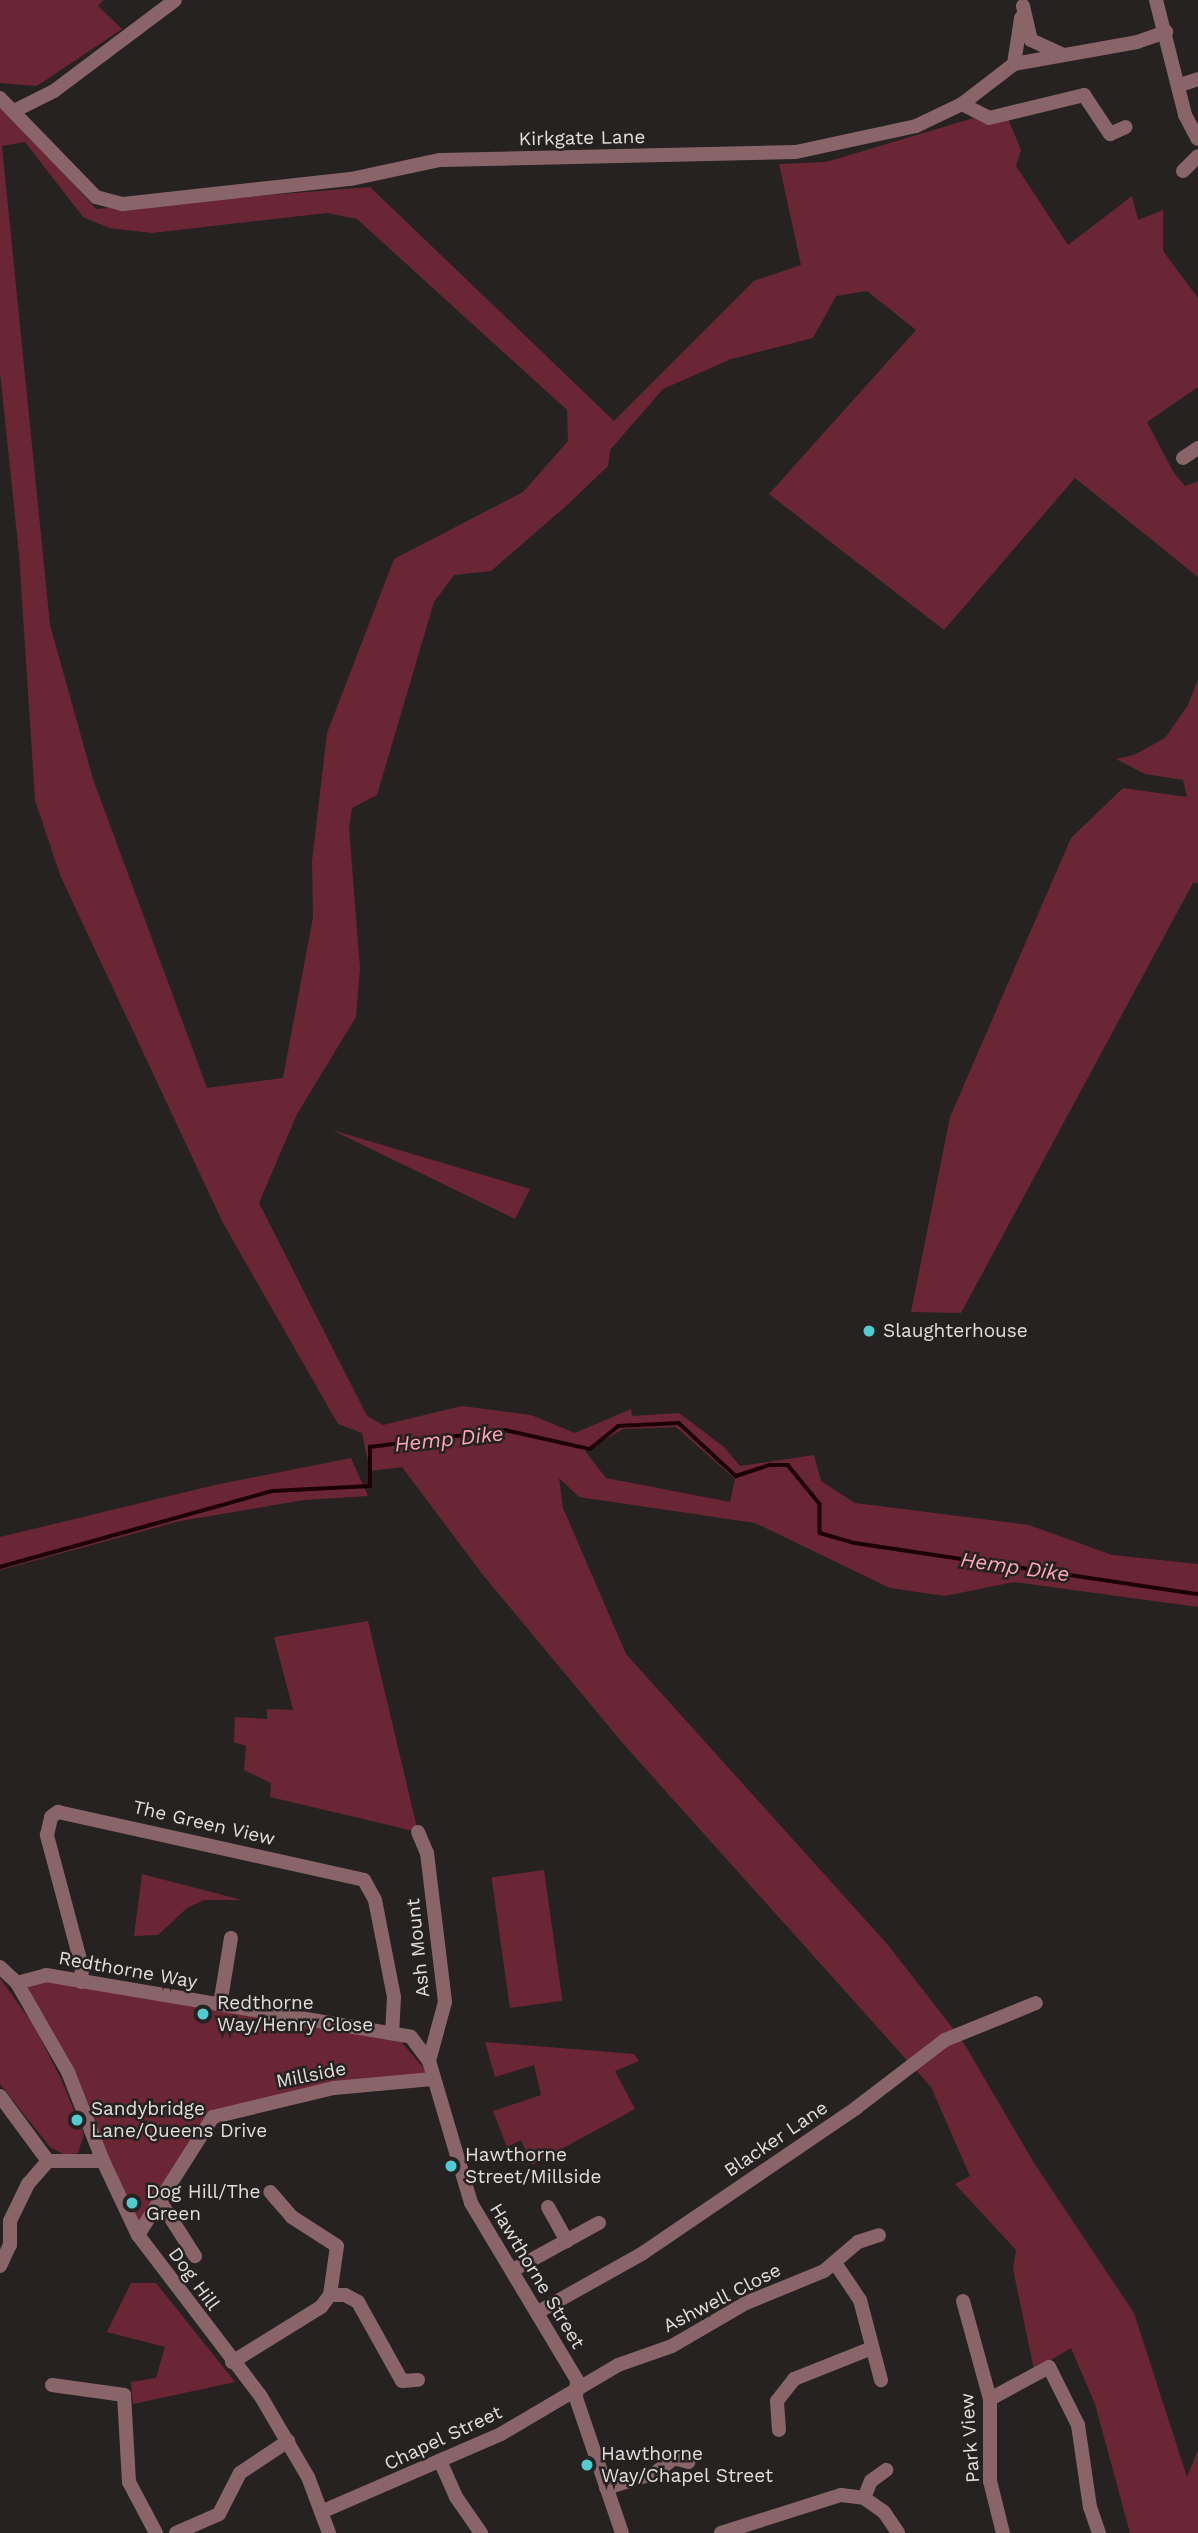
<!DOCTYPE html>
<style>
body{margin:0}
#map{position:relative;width:1198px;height:2533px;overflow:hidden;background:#262222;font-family:"Work Sans",sans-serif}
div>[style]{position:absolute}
.green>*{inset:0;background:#6a2635;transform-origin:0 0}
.stream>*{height:3.5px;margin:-1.75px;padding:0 1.75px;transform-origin:1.75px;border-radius:1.75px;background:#1c0005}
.minor>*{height:14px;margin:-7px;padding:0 7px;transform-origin:7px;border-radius:7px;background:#89656a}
.dots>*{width:19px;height:19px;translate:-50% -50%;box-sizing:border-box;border:4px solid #262222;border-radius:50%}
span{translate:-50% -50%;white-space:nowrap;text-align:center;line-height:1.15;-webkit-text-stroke:5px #262222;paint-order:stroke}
.street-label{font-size:19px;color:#e1dede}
.poi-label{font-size:19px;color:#e1dede}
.left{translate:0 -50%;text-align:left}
.water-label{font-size:21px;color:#ffa5b3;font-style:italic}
</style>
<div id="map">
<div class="green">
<i style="clip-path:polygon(0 0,103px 0,98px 6px,122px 29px,37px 86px,0 83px)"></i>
<i style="clip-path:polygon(evenodd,0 103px,96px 209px,370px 187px,614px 421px,754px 281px,801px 265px,779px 164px,826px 162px,1004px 109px,1021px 150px,1016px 166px,1068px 245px,1132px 196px,1138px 220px,1163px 210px,1163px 251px,1198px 298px,1198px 387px,1147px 422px,1174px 473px,1185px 486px,1198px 481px,1198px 577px,1075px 478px,944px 630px,769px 494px,916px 330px,867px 291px,836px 296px,813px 338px,731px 359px,663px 389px,610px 450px,608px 466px,565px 507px,491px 571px,454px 575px,434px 602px,377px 795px,352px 808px,349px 828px,360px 968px,356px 1017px,297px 1114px,259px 1203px,367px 1416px,383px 1425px,462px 1406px,531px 1415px,575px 1433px,631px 1409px,632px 1416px,679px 1413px,724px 1447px,740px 1466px,814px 1455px,821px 1481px,855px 1503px,1029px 1525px,1112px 1555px,1198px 1564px,1198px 1607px,1014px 1582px,945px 1596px,890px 1588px,755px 1523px,579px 1497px,559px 1478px,563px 1508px,626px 1654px,888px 1945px,962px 2040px,1034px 2163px,1134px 2313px,1187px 2477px,1198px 2450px,1198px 2533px,1130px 2533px,1095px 2404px,1071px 2348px,1034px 2370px,1013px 2269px,1016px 2250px,955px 2184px,970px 2176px,931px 2087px,626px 1747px,483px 1575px,402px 1467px,370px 1471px,362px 1433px,338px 1424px,223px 1223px,60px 875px,35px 800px,19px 554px,0 372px,0 103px,25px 142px,83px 217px,109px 228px,152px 233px,327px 213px,357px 219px,567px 410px,568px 441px,523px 492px,394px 559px,327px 733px,312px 861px,313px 917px,283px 1078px,207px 1088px,93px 779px,50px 625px,2px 146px,25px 142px,0 103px,676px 1427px,735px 1479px,730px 1502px,606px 1478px,585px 1451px,623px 1429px,676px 1427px)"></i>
<i style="clip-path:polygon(1198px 679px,1198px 883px,1193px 883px,961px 1313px,911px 1312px,950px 1117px,1071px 838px,1123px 788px,1187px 797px,1183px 780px,1145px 774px,1116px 759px,1134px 755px,1165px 738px,1188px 705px)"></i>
<i style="clip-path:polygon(332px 1130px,530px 1189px,515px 1219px)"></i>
<i style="clip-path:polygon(351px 1458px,368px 1496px,304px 1500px,180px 1521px,0 1570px,0 1537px,215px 1485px)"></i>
<i style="clip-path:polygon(368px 1621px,418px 1832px,270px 1797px,271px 1783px,244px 1770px,246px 1746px,234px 1742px,235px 1717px,267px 1719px,267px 1709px,293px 1710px,274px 1637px)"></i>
<i style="left:544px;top:1870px;width:132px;height:53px;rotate:82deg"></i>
<i style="clip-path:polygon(142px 1874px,242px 1900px,204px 1900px,187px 1908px,158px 1935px,134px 1936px)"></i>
<i style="clip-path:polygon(29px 1976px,392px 2031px,433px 2079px,386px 2082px,213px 2117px,138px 2235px,68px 2072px,17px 1983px)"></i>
<i style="clip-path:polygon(0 1978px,34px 2026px,61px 2079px,84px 2134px,78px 2153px,65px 2155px,50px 2147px,0 2084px)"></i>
<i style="clip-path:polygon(485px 2042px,634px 2054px,639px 2061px,615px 2071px,635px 2109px,532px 2165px,521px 2140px,507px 2147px,493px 2111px,541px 2095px,534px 2065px,495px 2077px)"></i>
<i style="clip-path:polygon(131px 2283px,156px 2283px,235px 2382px,133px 2404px,131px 2382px,156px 2378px,165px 2347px,107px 2332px)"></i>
</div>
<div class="stream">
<i style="left:0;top:1567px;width:282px;rotate:-15.6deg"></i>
<i style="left:272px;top:1491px;width:98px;rotate:-2.9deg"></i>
<i style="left:370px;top:1486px;width:39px;rotate:-90deg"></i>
<i style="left:370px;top:1447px;width:136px;rotate:-7.2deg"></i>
<i style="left:505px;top:1430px;width:87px;rotate:12.6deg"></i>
<i style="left:590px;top:1449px;width:36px;rotate:-39deg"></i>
<i style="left:618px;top:1426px;width:61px;rotate:-2.8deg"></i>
<i style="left:679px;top:1423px;width:78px;rotate:42.9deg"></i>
<i style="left:736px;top:1476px;width:36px;rotate:-18deg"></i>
<i style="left:770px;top:1465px;width:18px"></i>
<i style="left:788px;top:1465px;width:50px;rotate:50.6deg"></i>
<i style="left:820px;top:1504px;width:29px;rotate:90deg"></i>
<i style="left:820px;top:1533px;width:36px;rotate:16deg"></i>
<i style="left:855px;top:1543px;width:347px;rotate:8.5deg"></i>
</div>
<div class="minor">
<i style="left:1156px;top:0;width:119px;rotate:75.8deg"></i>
<i style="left:1185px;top:115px;width:27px;rotate:62deg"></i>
<i style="left:1023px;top:6px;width:35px;rotate:77deg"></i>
<i style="left:1031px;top:40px;width:33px;rotate:25deg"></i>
<i style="left:1014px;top:64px;width:47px;rotate:-81.3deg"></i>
<i style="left:1180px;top:85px;width:19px;rotate:-18deg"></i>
<i style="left:0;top:98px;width:138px;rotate:45.9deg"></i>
<i style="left:96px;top:197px;width:28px;rotate:15deg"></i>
<i style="left:123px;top:204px;width:229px;rotate:-6.3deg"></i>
<i style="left:351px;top:179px;width:91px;rotate:-12.1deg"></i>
<i style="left:440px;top:160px;width:356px;rotate:-1.3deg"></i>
<i style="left:796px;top:152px;width:123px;rotate:-12.2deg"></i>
<i style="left:916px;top:126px;width:51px;rotate:-25.6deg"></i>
<i style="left:962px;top:104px;width:66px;rotate:-37.6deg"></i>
<i style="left:1014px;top:64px;width:125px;rotate:-10.1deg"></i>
<i style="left:1137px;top:42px;width:31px;rotate:-19deg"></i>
<i style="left:962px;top:104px;width:30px;rotate:27deg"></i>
<i style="left:989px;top:118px;width:98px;rotate:-13.6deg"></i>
<i style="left:1084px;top:95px;width:47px;rotate:56.3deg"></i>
<i style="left:1110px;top:134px;width:17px;rotate:-24deg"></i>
<i style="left:16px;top:110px;width:42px;rotate:-26.6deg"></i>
<i style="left:54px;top:91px;width:151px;rotate:-36.9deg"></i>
<i style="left:1183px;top:171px;width:21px;rotate:-45deg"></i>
<i style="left:1183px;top:458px;width:18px;rotate:-34deg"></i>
<i style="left:418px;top:1832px;width:23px;rotate:67deg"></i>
<i style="left:427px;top:1853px;width:150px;rotate:83.1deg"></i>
<i style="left:445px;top:2002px;width:61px;rotate:105.2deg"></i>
<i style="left:0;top:1967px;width:23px;rotate:43deg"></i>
<i style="left:17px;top:1983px;width:103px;rotate:60.2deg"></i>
<i style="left:68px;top:2072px;width:96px;rotate:68.5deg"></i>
<i style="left:103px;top:2161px;width:82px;rotate:64.7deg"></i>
<i style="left:138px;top:2235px;width:201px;rotate:52.7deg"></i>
<i style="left:260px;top:2395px;width:95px;rotate:59.7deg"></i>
<i style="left:308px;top:2477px;width:60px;rotate:69.4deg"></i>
<i style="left:81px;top:1982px;width:15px;rotate:-86deg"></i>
<i style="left:82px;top:1967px;width:137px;rotate:-104.9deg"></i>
<i style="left:47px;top:1835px;width:18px;rotate:-77deg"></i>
<i style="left:51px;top:1817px;width:9px;rotate:-36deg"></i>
<i style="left:58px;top:1812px;width:313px;rotate:12.5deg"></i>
<i style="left:364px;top:1880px;width:23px;rotate:61deg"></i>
<i style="left:375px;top:1900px;width:99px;rotate:78.9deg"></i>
<i style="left:394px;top:1997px;width:34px;rotate:93deg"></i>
<i style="left:17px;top:1983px;width:30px;rotate:-15deg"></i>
<i style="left:46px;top:1975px;width:370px;rotate:9.6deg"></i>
<i style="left:411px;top:2037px;width:30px;rotate:53deg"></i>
<i style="left:429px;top:2061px;width:148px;rotate:73.5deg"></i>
<i style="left:471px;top:2203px;width:206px;rotate:59.1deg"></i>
<i style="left:577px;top:2380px;width:18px;rotate:93deg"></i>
<i style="left:576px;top:2398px;width:143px;rotate:71.2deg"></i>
<i style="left:220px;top:2005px;width:68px;rotate:-80.7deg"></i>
<i style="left:0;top:2096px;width:81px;rotate:53.6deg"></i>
<i style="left:48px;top:2161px;width:55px"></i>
<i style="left:158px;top:2198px;width:69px;rotate:57.5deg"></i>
<i style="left:548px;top:2207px;width:39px;rotate:61deg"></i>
<i style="left:138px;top:2235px;width:140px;rotate:-57.6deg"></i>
<i style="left:213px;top:2117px;width:124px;rotate:-13.5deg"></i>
<i style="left:334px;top:2088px;width:99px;rotate:-5.2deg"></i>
<i style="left:835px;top:2263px;width:45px;rotate:56deg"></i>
<i style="left:860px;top:2300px;width:83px;rotate:75.3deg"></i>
<i style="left:0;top:2266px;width:23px;rotate:-65deg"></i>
<i style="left:10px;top:2245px;width:24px;rotate:-90deg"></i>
<i style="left:10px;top:2221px;width:41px;rotate:-64.1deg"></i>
<i style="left:28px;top:2184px;width:30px;rotate:-49deg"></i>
<i style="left:513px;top:2270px;width:98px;rotate:-28.7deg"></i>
<i style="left:330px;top:2295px;width:15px"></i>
<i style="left:345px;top:2295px;width:15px;rotate:28deg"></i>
<i style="left:358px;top:2302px;width:90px;rotate:60.9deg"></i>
<i style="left:402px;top:2381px;width:16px;rotate:-4deg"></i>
<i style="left:963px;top:2301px;width:102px;rotate:74.6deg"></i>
<i style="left:990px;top:2399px;width:82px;rotate:90deg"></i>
<i style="left:990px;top:2481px;width:54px;rotate:76deg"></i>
<i style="left:538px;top:2312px;width:120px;rotate:-29.3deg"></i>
<i style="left:643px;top:2253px;width:258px;rotate:-34.2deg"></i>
<i style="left:856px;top:2108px;width:112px;rotate:-37.4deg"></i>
<i style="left:945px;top:2040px;width:98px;rotate:-22.1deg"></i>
<i style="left:232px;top:2362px;width:105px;rotate:-31.7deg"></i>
<i style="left:321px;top:2307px;width:15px;rotate:-53deg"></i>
<i style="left:330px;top:2295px;width:49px;rotate:-81.9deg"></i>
<i style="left:337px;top:2246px;width:54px;rotate:-147.2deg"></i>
<i style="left:292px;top:2217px;width:33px;rotate:-131deg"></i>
<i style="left:52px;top:2385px;width:73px;rotate:7.9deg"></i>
<i style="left:124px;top:2395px;width:87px;rotate:86.7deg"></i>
<i style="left:129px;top:2482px;width:58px;rotate:62.1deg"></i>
<i style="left:990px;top:2399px;width:67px;rotate:-28.5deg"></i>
<i style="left:1049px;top:2367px;width:65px;rotate:63.4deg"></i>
<i style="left:1078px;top:2425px;width:83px;rotate:81.7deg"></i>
<i style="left:1090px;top:2507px;width:28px;rotate:71deg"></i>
<i style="left:779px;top:2430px;width:29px;rotate:-94deg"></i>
<i style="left:777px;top:2401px;width:28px;rotate:-52deg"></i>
<i style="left:794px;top:2379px;width:84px;rotate:-21.7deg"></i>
<i style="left:441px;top:2463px;width:37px;rotate:66deg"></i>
<i style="left:456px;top:2497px;width:44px;rotate:55.2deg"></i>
<i style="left:606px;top:2488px;width:51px;rotate:-17deg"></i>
<i style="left:655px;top:2473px;width:24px;rotate:-38deg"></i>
<i style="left:674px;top:2458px;width:15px;rotate:16deg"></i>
<i style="left:864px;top:2498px;width:18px;rotate:-68deg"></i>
<i style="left:871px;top:2481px;width:19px;rotate:-36deg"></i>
<i style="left:321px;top:2512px;width:196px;rotate:-23.4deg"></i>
<i style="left:501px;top:2434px;width:136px;rotate:-30.5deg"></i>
<i style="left:618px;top:2365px;width:57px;rotate:-19.4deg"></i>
<i style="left:672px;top:2346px;width:86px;rotate:-30.2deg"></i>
<i style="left:746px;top:2303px;width:84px;rotate:-22.3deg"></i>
<i style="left:824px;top:2271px;width:45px;rotate:-40.5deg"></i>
<i style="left:858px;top:2242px;width:22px;rotate:-18deg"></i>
<i style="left:176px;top:2533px;width:47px;rotate:-23.8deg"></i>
<i style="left:219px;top:2514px;width:46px;rotate:-62.9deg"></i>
<i style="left:240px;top:2473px;width:58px;rotate:-33.7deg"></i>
<i style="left:721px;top:2533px;width:126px;rotate:-17.6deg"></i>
<i style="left:841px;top:2495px;width:23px;rotate:7deg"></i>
<i style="left:864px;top:2498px;width:24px;rotate:35deg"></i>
<i style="left:884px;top:2512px;width:25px;rotate:56deg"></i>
</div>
<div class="dots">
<i style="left:869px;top:1331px;background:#51ccd3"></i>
<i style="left:203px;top:2014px;background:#51ccd3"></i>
<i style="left:77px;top:2120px;background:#51ccd3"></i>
<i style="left:451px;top:2166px;background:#51ccd3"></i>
<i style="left:132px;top:2203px;background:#51ccd3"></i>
<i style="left:587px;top:2465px;background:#51ccd3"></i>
</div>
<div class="street-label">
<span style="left:582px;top:138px;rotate:-1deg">Kirkgate Lane</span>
<span style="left:204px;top:1823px;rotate:13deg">The Green View</span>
<span style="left:418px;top:1948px;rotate:-96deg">Ash Mount</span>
<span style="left:128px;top:1970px;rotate:10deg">Redthorne Way</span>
<span style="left:311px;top:2075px;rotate:-11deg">Millside</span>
<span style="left:776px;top:2139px;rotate:-34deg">Blacker Lane</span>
<span style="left:537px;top:2276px;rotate:59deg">Hawthorne Street</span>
<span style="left:194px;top:2279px;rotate:54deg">Dog Hill</span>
<span style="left:722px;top:2298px;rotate:-27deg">Ashwell Close</span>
<span style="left:443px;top:2438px;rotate:-25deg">Chapel Street</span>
<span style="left:970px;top:2438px;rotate:-94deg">Park View</span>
</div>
<div class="poi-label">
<span class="left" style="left:883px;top:1331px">Slaughterhouse</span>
<span class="left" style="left:217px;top:2014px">Redthorne<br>Way/Henry Close</span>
<span class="left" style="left:91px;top:2120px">Sandybridge<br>Lane/Queens Drive</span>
<span class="left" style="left:465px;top:2166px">Hawthorne<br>Street/Millside</span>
<span class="left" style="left:146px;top:2203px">Dog Hill/The<br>Green</span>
<span class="left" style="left:601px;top:2465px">Hawthorne<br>Way/Chapel Street</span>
</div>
<div class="water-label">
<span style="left:449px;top:1439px;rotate:-6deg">Hemp Dike</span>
<span style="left:1015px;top:1567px;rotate:8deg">Hemp Dike</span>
</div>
</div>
